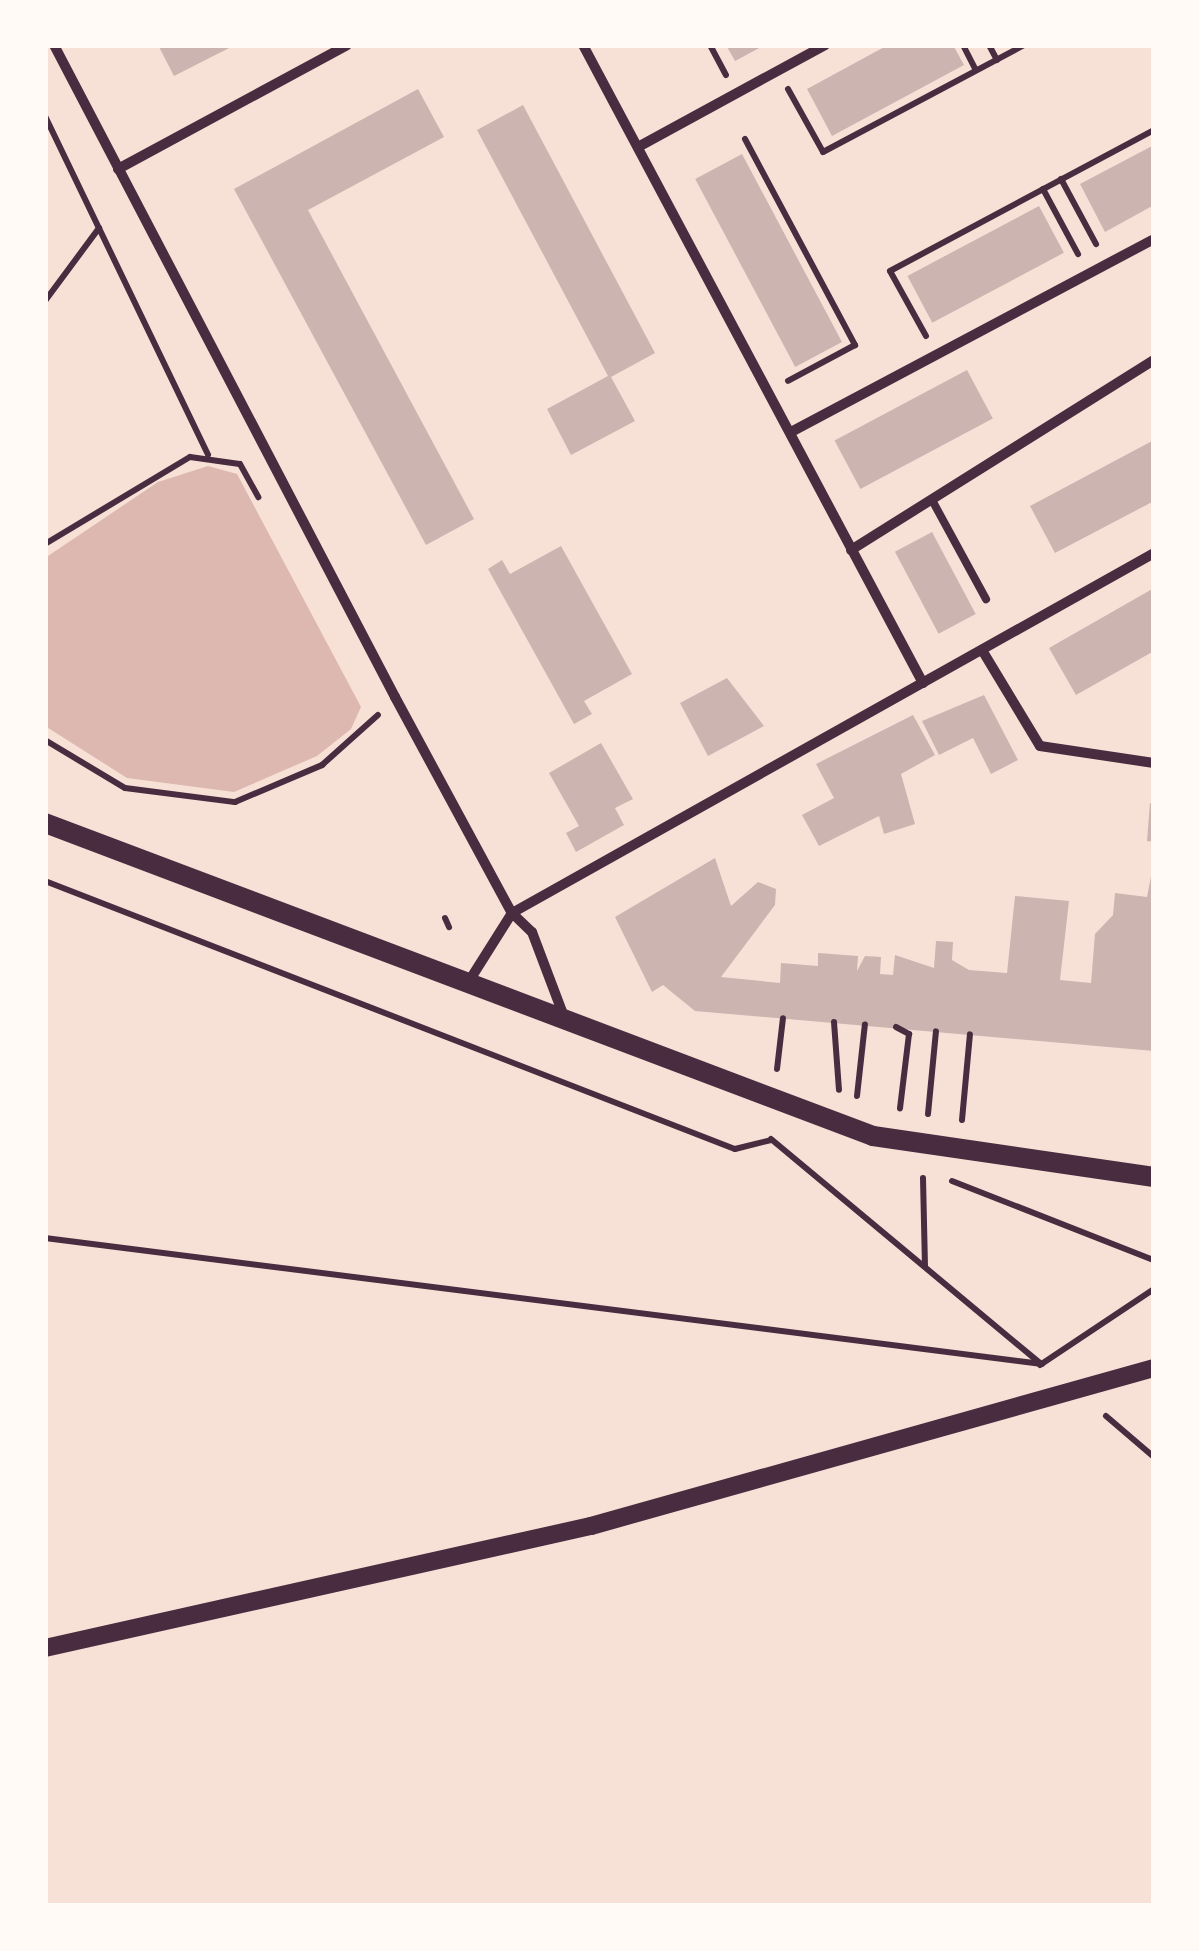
<!DOCTYPE html>
<style>
body{margin:0}
#map{position:relative;width:1199px;height:1951px;overflow:hidden;background:#f7e1d7;font-family:"DejaVu Sans",sans-serif}
div>[style]{position:absolute}
.water>*{inset:0;background:#dcb8b0}
.building>*{inset:0;background:#ccb4b1;transform-origin:0 0}
.path>*{height:6px;margin:-3px;padding:0 3px;transform-origin:3px;border-radius:3px;background:#4a2c40}
.service>*{height:8px;margin:-4px;padding:0 4px;transform-origin:4px;border-radius:4px;background:#4a2c40}
.minor>*{height:10px;margin:-5px;padding:0 5px;transform-origin:5px;border-radius:5px;background:#4a2c40}
.tertiary>*{height:18px;margin:-9px;padding:0 9px;transform-origin:9px;border-radius:9px;background:#4a2c40}
.secondary>*{height:20px;margin:-10px;padding:0 10px;transform-origin:10px;border-radius:10px;background:#4a2c40}
span{translate:-50% -50%;white-space:nowrap;text-align:center;line-height:1.15;-webkit-text-stroke:8px #fffaf5;paint-order:stroke}
.frame{position:absolute;inset:0;border:48px solid #fffaf5;pointer-events:none}
</style>
<div id="map">
<div class="water">
<i style="clip-path:polygon(208px 466px,237px 474px,361px 707px,351px 729px,317px 756px,234px 792px,127px 778px,45px 726px,45px 558px,158px 482px)"></i>
</div>
<div class="building">
<i style="clip-path:polygon(158px 45px,235px 45px,174px 76px)"></i>
<i style="clip-path:polygon(726px 45px,765px 45px,735px 61px)"></i>
<i style="clip-path:polygon(888px 45px,953px 45px,964px 65px,832px 136px,807px 89px)"></i>
<i style="clip-path:polygon(418px 89px,444px 137px,308px 210px,474px 519px,426px 545px,234px 189px)"></i>
<i style="clip-path:polygon(523px 105px,655px 353px,611px 377px,635px 421px,571px 455px,547px 409px,608px 376px,477px 130px)"></i>
<i style="clip-path:polygon(1154px 145px,1154px 205px,1105px 232px,1080px 184px)"></i>
<i style="left:742px;top:154px;width:213px;height:53px;rotate:62deg"></i>
<i style="left:1039px;top:206px;width:53px;height:149px;rotate:62deg"></i>
<i style="left:967px;top:370px;width:55px;height:150px;rotate:62deg"></i>
<i style="clip-path:polygon(1154px 440px,1154px 501px,1055px 553px,1030px 506px)"></i>
<i style="left:932px;top:532px;width:93px;height:42px;rotate:62deg"></i>
<i style="clip-path:polygon(561px 546px,632px 674px,584px 701px,592px 714px,574px 724px,488px 569px,502px 560px,510px 574px)"></i>
<i style="clip-path:polygon(1154px 588px,1154px 651px,1076px 695px,1049px 648px)"></i>
<i style="clip-path:polygon(727px 678px,764px 726px,708px 756px,680px 703px)"></i>
<i style="clip-path:polygon(984px 695px,1018px 760px,991px 774px,973px 738px,939px 755px,922px 721px)"></i>
<i style="clip-path:polygon(913px 715px,935px 755px,901px 774px,915px 824px,884px 834px,879px 816px,819px 846px,802px 815px,834px 798px,816px 764px)"></i>
<i style="clip-path:polygon(601px 743px,633px 799px,615px 808px,624px 825px,576px 852px,566px 833px,579px 826px,549px 773px)"></i>
<i style="clip-path:polygon(1150px 803px,1154px 804px,1154px 842px,1147px 841px)"></i>
<i style="clip-path:polygon(715px 858px,731px 906px,758px 882px,776px 889px,775px 905px,721px 977px,780px 983px,781px 963px,818px 966px,818px 953px,858px 956px,857px 971px,865px 956px,881px 957px,880px 974px,893px 975px,895px 955px,934px 968px,936px 941px,953px 942px,952px 960px,969px 970px,1007px 973px,1015px 896px,1069px 901px,1060px 980px,1091px 983px,1095px 934px,1113px 915px,1115px 893px,1147px 897px,1154px 861px,1154px 1051px,695px 1011px,663px 985px,652px 992px,615px 917px)"></i>
</div>
<div class="path">
<i style="left:710px;top:45px;width:34px;rotate:62deg"></i>
<i style="left:963px;top:45px;width:28px;rotate:63deg"></i>
<i style="left:989px;top:45px;width:17px;rotate:62deg"></i>
<i style="left:788px;top:89px;width:72px;rotate:60.9deg"></i>
<i style="left:823px;top:152px;width:228px;rotate:-28deg"></i>
<i style="left:45px;top:116px;width:376px;rotate:64.3deg"></i>
<i style="left:745px;top:139px;width:234px;rotate:61.9deg"></i>
<i style="left:855px;top:345px;width:76px;rotate:151.8deg"></i>
<i style="left:1061px;top:179px;width:74px;rotate:61.7deg"></i>
<i style="left:1043px;top:189px;width:74px;rotate:61.7deg"></i>
<i style="left:45px;top:301px;width:91px;rotate:-53.5deg"></i>
<i style="left:926px;top:336px;width:74px;rotate:-119deg"></i>
<i style="left:890px;top:271px;width:299px;rotate:-28.1deg"></i>
<i style="left:45px;top:544px;width:169px;rotate:-31deg"></i>
<i style="left:190px;top:457px;width:50px;rotate:8deg"></i>
<i style="left:240px;top:464px;width:38px;rotate:61deg"></i>
<i style="left:45px;top:740px;width:93px;rotate:31deg"></i>
<i style="left:125px;top:788px;width:111px;rotate:7.3deg"></i>
<i style="left:235px;top:802px;width:95px;rotate:-23deg"></i>
<i style="left:322px;top:765px;width:75px;rotate:-41.8deg"></i>
<i style="left:45px;top:881px;width:740px;rotate:21.23deg"></i>
<i style="left:735px;top:1149px;width:37px;rotate:-14deg"></i>
<i style="left:445px;top:918px;width:10px;rotate:66deg"></i>
<i style="left:834px;top:1022px;width:68px;rotate:85.8deg"></i>
<i style="left:896px;top:1027px;width:15px;rotate:28deg"></i>
<i style="left:909px;top:1034px;width:75px;rotate:96.9deg"></i>
<i style="left:777px;top:1069px;width:51px;rotate:-83.3deg"></i>
<i style="left:857px;top:1096px;width:72px;rotate:-83.7deg"></i>
<i style="left:928px;top:1114px;width:83px;rotate:-84.5deg"></i>
<i style="left:962px;top:1120px;width:86px;rotate:-84.7deg"></i>
<i style="left:771px;top:1139px;width:351px;rotate:39.8deg"></i>
<i style="left:923px;top:1178px;width:88px;rotate:88.7deg"></i>
<i style="left:952px;top:1181px;width:217px;rotate:21.4deg"></i>
<i style="left:45px;top:1238px;width:1005px;rotate:7.2deg"></i>
<i style="left:1040px;top:1365px;width:137px;rotate:-33.7deg"></i>
<i style="left:1106px;top:1416px;width:63px;rotate:40.5deg"></i>
</div>
<div class="service">
<i style="left:932px;top:500px;width:113px;rotate:61.4deg"></i>
</div>
<div class="minor">
<i style="left:54px;top:45px;width:736px;rotate:62.39deg"></i>
<i style="left:395px;top:697px;width:246px;rotate:61.6deg"></i>
<i style="left:512px;top:913px;width:28px;rotate:44deg"></i>
<i style="left:532px;top:932px;width:88px;rotate:69.3deg"></i>
<i style="left:583px;top:45px;width:723px;rotate:61.95deg"></i>
<i style="left:638px;top:147px;width:213px;rotate:-28.6deg"></i>
<i style="left:118px;top:169px;width:260px;rotate:-28.4deg"></i>
<i style="left:791px;top:432px;width:411px;rotate:-28deg"></i>
<i style="left:851px;top:550px;width:358px;rotate:-32.1deg"></i>
<i style="left:982px;top:650px;width:112px;rotate:58.9deg"></i>
<i style="left:1040px;top:746px;width:115px;rotate:8.5deg"></i>
<i style="left:471px;top:978px;width:77px;rotate:-57.8deg"></i>
<i style="left:512px;top:913px;width:736px;rotate:-29.28deg"></i>
</div>
<div class="tertiary">
<i style="left:45px;top:1648px;width:559px;rotate:-12.6deg"></i>
<i style="left:591px;top:1526px;width:585px;rotate:-15.68deg"></i>
</div>
<div class="secondary">
<i style="left:45px;top:823px;width:885px;rotate:20.71deg"></i>
<i style="left:873px;top:1136px;width:284px;rotate:8.3deg"></i>
</div>
<div class="frame"></div>
</div>
